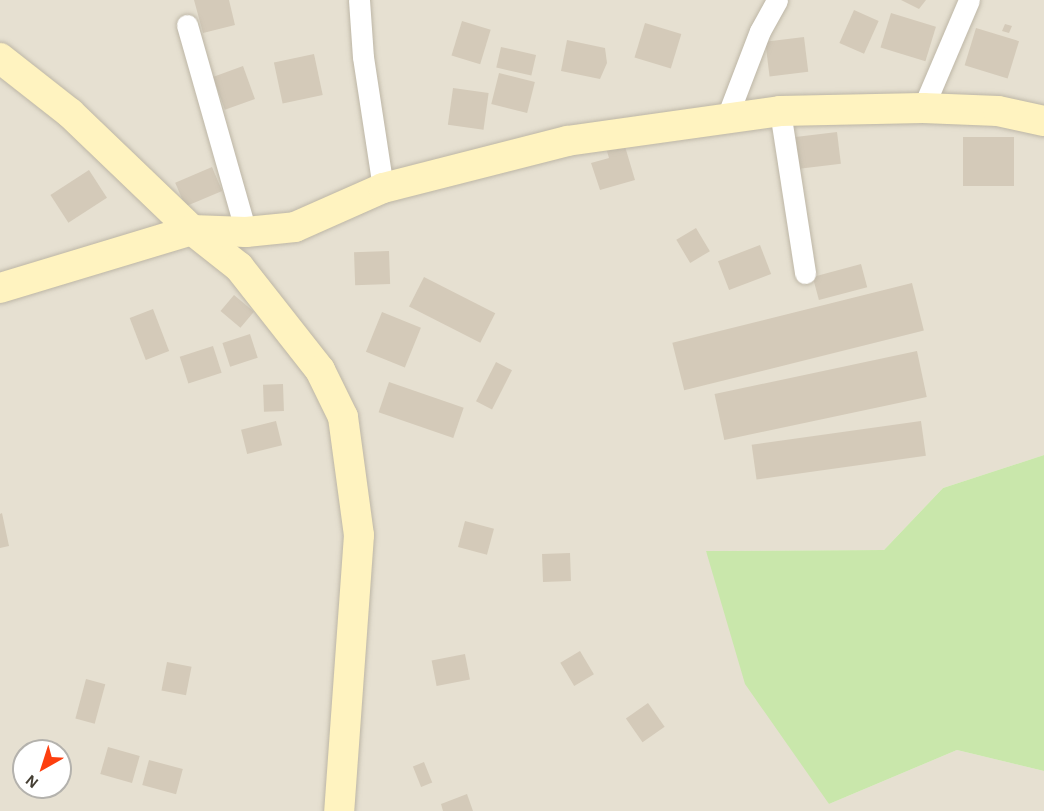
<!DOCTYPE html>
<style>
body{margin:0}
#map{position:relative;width:1044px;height:811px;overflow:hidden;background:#f2eee3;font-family:"Alegreya Sans",sans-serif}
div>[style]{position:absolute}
.residential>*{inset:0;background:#e6e0d1}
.green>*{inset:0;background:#c9e7ab}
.building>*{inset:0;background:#d4cab9;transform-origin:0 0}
.roads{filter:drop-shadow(0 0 2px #bdb6a6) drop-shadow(0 0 2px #bdb6a6)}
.street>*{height:21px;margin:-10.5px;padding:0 10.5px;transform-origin:10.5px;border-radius:10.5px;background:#fff}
.secondary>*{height:30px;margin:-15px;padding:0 15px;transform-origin:15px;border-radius:15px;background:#fff3c0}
span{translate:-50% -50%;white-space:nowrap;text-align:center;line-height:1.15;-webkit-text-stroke:6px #fff;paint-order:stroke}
.north{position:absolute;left:12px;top:739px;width:60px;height:60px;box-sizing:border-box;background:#fff;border:2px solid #b4b2ad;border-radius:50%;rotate:219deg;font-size:16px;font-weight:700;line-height:24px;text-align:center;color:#443e33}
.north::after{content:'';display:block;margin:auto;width:21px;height:27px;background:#fd3f0f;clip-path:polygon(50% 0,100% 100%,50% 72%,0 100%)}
</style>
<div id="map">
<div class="residential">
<i style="clip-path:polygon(evenodd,0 0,1044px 0,1044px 455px,943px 488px,884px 550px,706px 551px,829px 804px,957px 750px,1044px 771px,1044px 811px,0 811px,0 0,24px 751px,60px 751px,60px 787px,24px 787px,24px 751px)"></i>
</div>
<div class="green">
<i style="clip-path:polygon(1044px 455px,1044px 771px,957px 750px,829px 804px,745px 684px,706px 551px,884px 550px,943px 488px)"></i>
</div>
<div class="building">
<i style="clip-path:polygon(194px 0,229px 0,235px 25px,203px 33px)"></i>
<i style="clip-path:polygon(901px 0,926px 0,919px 9px)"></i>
<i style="left:854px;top:10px;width:27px;height:36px;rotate:24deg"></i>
<i style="left:891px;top:13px;width:47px;height:36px;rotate:17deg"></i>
<i style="left:462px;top:21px;width:30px;height:36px;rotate:17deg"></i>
<i style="left:645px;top:23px;width:38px;height:36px;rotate:17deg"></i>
<i style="clip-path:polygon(1005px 24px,1012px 26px,1009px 33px,1002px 31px)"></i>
<i style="left:976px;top:28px;width:45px;height:39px;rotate:17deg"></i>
<i style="left:804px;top:37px;width:35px;height:39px;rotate:83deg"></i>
<i style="clip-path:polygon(567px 40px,605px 48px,607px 63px,600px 79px,561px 71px)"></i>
<i style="left:501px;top:47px;width:36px;height:21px;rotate:13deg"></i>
<i style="left:314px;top:54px;width:42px;height:41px;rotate:78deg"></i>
<i style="left:243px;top:66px;width:35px;height:32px;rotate:70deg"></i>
<i style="left:499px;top:73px;width:37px;height:32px;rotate:14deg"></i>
<i style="left:453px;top:88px;width:36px;height:37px;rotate:8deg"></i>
<i style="left:837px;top:132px;width:32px;height:46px;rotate:83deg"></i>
<i style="left:963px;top:137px;width:51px;height:49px"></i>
<i style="clip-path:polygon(624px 143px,635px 180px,600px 190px,591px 163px,609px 158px,606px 148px)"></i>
<i style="left:212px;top:167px;width:26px;height:40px;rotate:67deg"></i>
<i style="left:89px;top:170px;width:33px;height:46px;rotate:57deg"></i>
<i style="left:696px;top:228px;width:27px;height:23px;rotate:59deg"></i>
<i style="left:760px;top:245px;width:31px;height:45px;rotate:69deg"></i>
<i style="left:389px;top:251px;width:33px;height:35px;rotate:88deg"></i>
<i style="left:861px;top:264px;width:24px;height:50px;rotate:75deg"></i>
<i style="left:424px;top:277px;width:80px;height:33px;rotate:27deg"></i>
<i style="left:912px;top:283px;width:49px;height:247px;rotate:76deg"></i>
<i style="left:234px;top:295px;width:26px;height:21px;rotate:40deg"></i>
<i style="left:153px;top:309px;width:45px;height:25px;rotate:69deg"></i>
<i style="left:382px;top:312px;width:42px;height:43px;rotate:22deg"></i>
<i style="left:250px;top:334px;width:25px;height:29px;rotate:72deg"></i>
<i style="left:213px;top:346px;width:28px;height:35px;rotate:72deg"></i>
<i style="left:917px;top:351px;width:47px;height:207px;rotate:78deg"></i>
<i style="left:496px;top:362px;width:18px;height:44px;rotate:27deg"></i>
<i style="left:389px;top:382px;width:79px;height:32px;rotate:19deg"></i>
<i style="left:283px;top:384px;width:27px;height:20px;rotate:88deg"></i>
<i style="left:276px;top:421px;width:25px;height:36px;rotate:76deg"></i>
<i style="left:921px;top:421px;width:35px;height:171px;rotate:82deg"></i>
<i style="clip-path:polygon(2px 513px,9px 546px,0 548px,0 514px)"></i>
<i style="left:465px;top:521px;width:30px;height:27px;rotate:15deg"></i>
<i style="left:570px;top:553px;width:28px;height:28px;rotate:88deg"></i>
<i style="left:580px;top:651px;width:27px;height:23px;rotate:59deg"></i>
<i style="left:465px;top:654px;width:26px;height:34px;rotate:79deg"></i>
<i style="left:167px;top:662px;width:25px;height:29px;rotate:11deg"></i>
<i style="left:86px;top:679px;width:20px;height:41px;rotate:15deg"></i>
<i style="left:648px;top:703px;width:29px;height:27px;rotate:55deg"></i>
<i style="left:108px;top:747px;width:33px;height:28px;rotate:16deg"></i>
<i style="left:149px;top:760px;width:35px;height:26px;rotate:15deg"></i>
<i style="left:424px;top:762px;width:22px;height:12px;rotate:68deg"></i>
<i style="clip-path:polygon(467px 794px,473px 811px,443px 811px,441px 804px)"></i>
</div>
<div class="roads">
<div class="street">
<i style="left:359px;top:0;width:57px;rotate:86deg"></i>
<i style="left:363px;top:57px;width:133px;rotate:81.3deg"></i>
<i style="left:187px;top:25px;width:215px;rotate:74.1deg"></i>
<i style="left:923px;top:108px;width:117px;rotate:-66.9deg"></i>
<i style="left:780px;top:111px;width:164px;rotate:81.2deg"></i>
<i style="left:727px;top:117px;width:92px;rotate:-69deg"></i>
<i style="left:760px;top:31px;width:35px;rotate:-61deg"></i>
</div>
<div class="secondary">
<i style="left:0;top:58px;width:89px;rotate:38.2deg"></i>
<i style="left:70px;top:113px;width:169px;rotate:43.8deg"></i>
<i style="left:192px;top:230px;width:60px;rotate:38.2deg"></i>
<i style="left:239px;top:267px;width:131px;rotate:51.8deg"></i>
<i style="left:320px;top:370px;width:52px;rotate:63.9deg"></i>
<i style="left:343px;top:417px;width:119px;rotate:82.3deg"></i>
<i style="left:359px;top:535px;width:277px;rotate:94.1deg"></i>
<i style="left:0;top:288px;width:201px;rotate:-16.8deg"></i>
<i style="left:192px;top:230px;width:54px;rotate:2.1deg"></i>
<i style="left:246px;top:232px;width:49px;rotate:-5.8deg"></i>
<i style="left:295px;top:227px;width:96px;rotate:-23.9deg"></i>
<i style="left:383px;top:188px;width:190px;rotate:-14.3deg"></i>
<i style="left:567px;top:141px;width:215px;rotate:-8deg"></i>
<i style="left:780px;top:111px;width:143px;rotate:-1.2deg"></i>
<i style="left:923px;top:108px;width:75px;rotate:2.3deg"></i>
<i style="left:998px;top:111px;width:47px;rotate:12.3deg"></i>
</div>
</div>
<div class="north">N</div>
</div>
